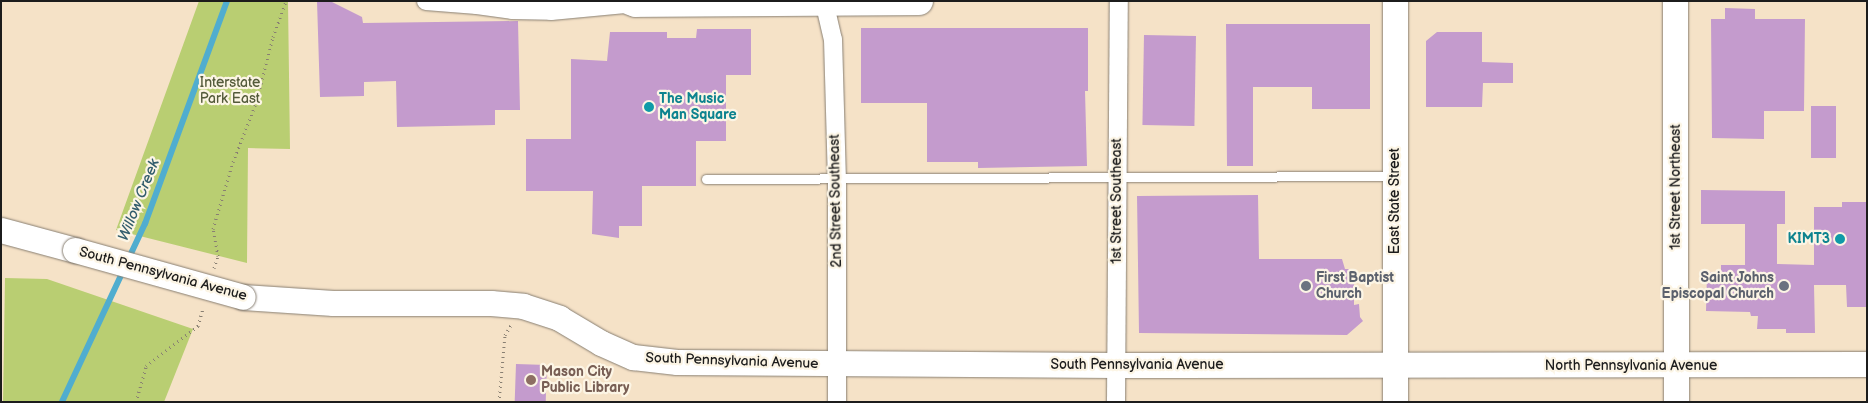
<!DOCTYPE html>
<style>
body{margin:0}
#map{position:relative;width:1868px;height:403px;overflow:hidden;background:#f5e2c7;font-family:"Balsamiq Sans",sans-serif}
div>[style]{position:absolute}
.green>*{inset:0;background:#b9ce72}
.stream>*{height:5.5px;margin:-2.75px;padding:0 2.75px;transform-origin:2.75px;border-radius:2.75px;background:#50adcf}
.building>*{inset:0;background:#c49bcd;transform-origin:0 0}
.path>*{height:3px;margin-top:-1.5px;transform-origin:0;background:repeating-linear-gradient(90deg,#887f72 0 1px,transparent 0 5px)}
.roads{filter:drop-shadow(0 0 1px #887f72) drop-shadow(0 0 1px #887f72)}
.lane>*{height:9px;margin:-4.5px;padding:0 4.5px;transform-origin:4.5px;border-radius:4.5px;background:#fff}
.street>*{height:18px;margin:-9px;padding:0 9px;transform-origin:9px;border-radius:9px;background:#fff}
.secondary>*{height:25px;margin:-12.5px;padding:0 12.5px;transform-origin:12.5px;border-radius:12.5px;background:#fff}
.primary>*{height:28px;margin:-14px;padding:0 14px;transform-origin:14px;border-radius:14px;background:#fff}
.bridges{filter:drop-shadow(0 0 1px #887f72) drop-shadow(0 0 1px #887f72)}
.secondary-bridge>*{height:25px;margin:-12.5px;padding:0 12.5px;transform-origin:12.5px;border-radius:12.5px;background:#fff}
.dots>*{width:14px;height:14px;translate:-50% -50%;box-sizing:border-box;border:2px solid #fcf5e5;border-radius:50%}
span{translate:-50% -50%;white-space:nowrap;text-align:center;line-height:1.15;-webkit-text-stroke:4.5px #fcf5e5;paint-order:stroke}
.park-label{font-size:14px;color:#535a3a}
.culture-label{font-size:14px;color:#0d838f;font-weight:700}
.left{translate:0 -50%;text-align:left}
.right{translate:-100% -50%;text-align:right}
.street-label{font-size:14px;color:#1c1c1c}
.worship-label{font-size:14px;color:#5b616d;font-weight:700}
.education-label{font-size:14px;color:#785e54;font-weight:700}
.water-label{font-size:15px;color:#335d6d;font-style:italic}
.frame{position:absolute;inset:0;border:2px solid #1c1c1c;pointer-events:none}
</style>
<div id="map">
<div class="green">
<i style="clip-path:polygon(199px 1px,288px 1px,290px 149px,248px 148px,247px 263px,116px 230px)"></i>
<i style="clip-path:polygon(5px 278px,47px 279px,193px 329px,164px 402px,3px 402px)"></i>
</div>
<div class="stream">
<i style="left:129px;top:258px;width:38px;rotate:-65deg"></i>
<i style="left:145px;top:224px;width:238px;rotate:-69.8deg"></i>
<i style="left:62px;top:402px;width:147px;rotate:-65deg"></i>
</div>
<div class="building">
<i style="clip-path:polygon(317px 1px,330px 1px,362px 17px,363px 23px,518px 21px,520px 110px,495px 110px,495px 125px,397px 127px,396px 81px,364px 82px,364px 96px,320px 97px)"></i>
<i style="clip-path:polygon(1725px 8px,1755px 9px,1755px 19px,1805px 19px,1804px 111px,1764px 111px,1764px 139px,1712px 138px,1711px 19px,1725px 19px)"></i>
<i style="clip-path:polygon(1226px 24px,1370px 24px,1370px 109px,1312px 109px,1312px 87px,1253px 87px,1253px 166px,1227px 166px)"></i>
<i style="clip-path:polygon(861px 28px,1088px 28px,1088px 91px,1085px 91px,1087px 166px,978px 168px,978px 162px,927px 162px,927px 103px,861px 103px)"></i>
<i style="clip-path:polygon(697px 29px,751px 29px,751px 75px,726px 75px,726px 141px,696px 141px,696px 186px,642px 186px,642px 226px,619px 226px,619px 238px,592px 234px,593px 191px,526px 191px,526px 139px,571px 139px,571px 59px,607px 61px,610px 32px,667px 32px,667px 38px,696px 38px)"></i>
<i style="clip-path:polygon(1437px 32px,1482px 32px,1482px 62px,1513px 63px,1513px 83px,1483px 83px,1482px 107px,1426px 107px,1426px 41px)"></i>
<i style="left:1144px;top:35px;width:52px;height:90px;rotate:1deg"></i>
<i style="left:1811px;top:106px;width:25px;height:52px"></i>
<i style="clip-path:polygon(1701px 190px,1785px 191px,1785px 224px,1777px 224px,1777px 264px,1814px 265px,1814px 207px,1842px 207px,1842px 202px,1867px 202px,1867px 307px,1847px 307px,1846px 285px,1814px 285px,1815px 333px,1786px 333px,1786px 329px,1757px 329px,1758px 316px,1751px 316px,1750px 312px,1706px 311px,1707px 272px,1721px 272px,1721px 265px,1745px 265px,1745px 224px,1701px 224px)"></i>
<i style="clip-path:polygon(1258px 195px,1259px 259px,1342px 259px,1345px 269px,1354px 269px,1354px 305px,1359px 304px,1360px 317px,1363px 321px,1347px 335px,1139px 333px,1137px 196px)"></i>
<i style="left:516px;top:364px;width:31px;height:38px;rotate:2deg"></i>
</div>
<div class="path">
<i style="left:214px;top:268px;width:13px;rotate:-72deg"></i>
<i style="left:218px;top:256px;width:27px;rotate:-100deg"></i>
<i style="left:213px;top:229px;width:70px;rotate:-73.4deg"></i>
<i style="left:233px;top:162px;width:63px;rotate:-68.7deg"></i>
<i style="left:256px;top:103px;width:68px;rotate:-75.6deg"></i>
<i style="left:273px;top:37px;width:38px;rotate:-70deg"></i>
<i style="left:136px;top:402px;width:37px;rotate:-74deg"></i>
<i style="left:146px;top:366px;width:66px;rotate:-37.6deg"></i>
<i style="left:198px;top:326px;width:19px;rotate:-74deg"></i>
<i style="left:499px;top:402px;width:67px;rotate:-84.9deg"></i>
<i style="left:505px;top:335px;width:12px;rotate:-59deg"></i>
</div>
<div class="roads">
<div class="lane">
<i style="left:706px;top:179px;width:687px;rotate:-0.25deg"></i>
</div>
<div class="street">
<i style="left:426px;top:1px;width:51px;rotate:4.5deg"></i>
<i style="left:477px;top:5px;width:35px;rotate:8deg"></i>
<i style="left:512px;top:10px;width:39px;rotate:1deg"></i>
<i style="left:551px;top:11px;width:85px;rotate:-5.4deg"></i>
<i style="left:824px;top:1px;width:39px;rotate:77deg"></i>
<i style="left:833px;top:39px;width:139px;rotate:88.4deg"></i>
<i style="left:837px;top:178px;width:224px;rotate:90deg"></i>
<i style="left:1116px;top:402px;width:401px;rotate:-89.6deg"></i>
</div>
<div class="secondary">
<i style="left:1395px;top:1px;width:401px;rotate:90deg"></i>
<i style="left:1675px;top:1px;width:401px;rotate:89.9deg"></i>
<i style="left:1px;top:230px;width:77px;rotate:15.1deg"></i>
<i style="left:243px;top:297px;width:90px;rotate:3.8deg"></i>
<i style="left:333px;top:303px;width:158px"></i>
<i style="left:491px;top:303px;width:32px;rotate:5deg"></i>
<i style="left:523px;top:306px;width:38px;rotate:18deg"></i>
<i style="left:559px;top:318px;width:49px;rotate:30.8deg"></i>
<i style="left:601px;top:343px;width:35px;rotate:24deg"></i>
<i style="left:633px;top:357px;width:44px;rotate:6.5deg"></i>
<i style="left:677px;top:362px;width:439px;rotate:0.4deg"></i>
<i style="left:1116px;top:365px;width:751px;rotate:-0.08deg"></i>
</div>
<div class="primary">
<i style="left:630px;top:1px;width:6px;rotate:18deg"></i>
<i style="left:636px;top:3px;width:283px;rotate:-0.4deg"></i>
</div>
</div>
<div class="bridges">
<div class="secondary-bridge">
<i style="left:75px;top:250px;width:174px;rotate:15.6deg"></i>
</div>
</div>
<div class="dots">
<i style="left:649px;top:107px;background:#0f9aa8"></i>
<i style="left:1840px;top:239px;background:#0f9aa8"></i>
<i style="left:1306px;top:286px;background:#6b7280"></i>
<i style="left:1784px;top:286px;background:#6b7280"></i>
<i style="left:531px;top:380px;background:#8d6e63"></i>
</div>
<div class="park-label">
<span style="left:230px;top:91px">Interstate<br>Park East</span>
</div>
<div class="culture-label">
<span class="left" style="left:659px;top:107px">The Music<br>Man Square</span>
<span class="right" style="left:1830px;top:239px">KIMT3</span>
</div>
<div class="street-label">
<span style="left:1676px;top:187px;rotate:-90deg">1st Street Northeast</span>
<span style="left:836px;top:201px;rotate:-91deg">2nd Street Southeast</span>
<span style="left:1117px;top:201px;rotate:-90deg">1st Street Southeast</span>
<span style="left:1395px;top:201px;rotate:-90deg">East State Street</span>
<span style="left:163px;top:274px;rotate:15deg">South Pennsylvania Avenue</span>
<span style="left:732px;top:361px;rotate:2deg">South Pennsylvania Avenue</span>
<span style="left:1137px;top:365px">South Pennsylvania Avenue</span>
<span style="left:1631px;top:366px">North Pennsylvania Avenue</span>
</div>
<div class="worship-label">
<span class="left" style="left:1316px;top:286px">First Baptist<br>Church</span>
<span class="right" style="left:1774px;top:286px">Saint Johns<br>Episcopal Church</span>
</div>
<div class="education-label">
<span class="left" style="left:541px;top:380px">Mason City<br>Public Library</span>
</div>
<div class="water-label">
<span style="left:139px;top:200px;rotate:-68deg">Willow Creek</span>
</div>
<div class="frame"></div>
</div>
